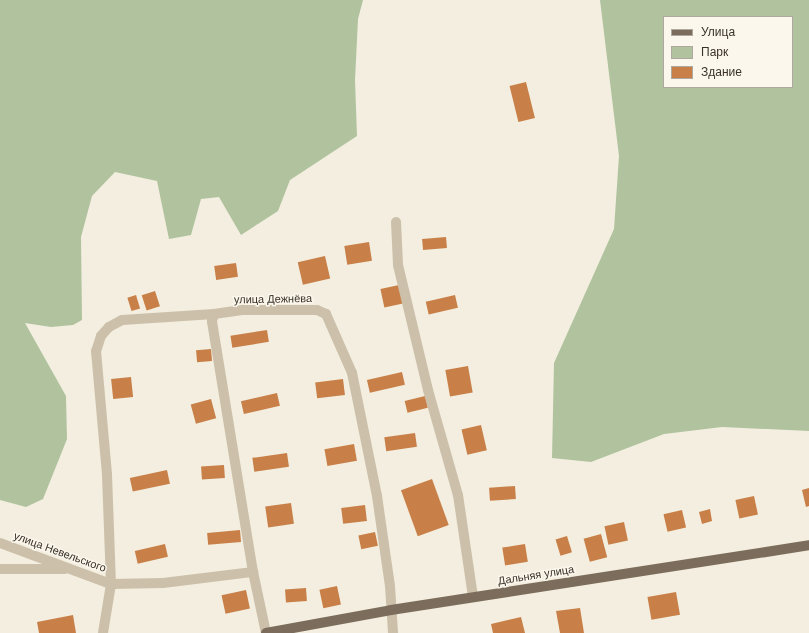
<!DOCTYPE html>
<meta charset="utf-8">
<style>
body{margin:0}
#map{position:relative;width:809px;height:633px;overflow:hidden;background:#f3eedf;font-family:Arial,sans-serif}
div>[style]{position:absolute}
.green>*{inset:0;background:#b0c39e}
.building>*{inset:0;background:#c88048;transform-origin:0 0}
.minor>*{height:10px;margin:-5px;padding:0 5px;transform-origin:5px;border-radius:5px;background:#ccc0aa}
.major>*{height:10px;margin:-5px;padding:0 5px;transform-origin:5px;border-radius:5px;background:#7c6c5b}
span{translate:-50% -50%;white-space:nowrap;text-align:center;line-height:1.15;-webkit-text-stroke:3px #fbf7ec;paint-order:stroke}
.street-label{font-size:11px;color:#3a322a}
.legend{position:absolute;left:663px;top:16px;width:130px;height:72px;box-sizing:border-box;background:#fbf7ec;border:1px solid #aea89e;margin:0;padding:5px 7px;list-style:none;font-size:12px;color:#3a322a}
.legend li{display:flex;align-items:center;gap:8px;height:20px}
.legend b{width:20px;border:1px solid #aea89e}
</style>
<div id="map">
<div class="green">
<i style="clip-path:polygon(0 0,363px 0,358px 19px,355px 80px,357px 136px,290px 180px,278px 211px,241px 235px,219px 197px,201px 199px,191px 235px,169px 239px,157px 181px,115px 172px,92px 196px,81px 237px,82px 320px,73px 325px,51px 327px,25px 323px,66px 396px,67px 439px,43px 499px,26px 507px,0 500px)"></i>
<i style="clip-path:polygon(evenodd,600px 0,809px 0,809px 431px,722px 427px,664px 434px,591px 462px,552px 458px,554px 363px,614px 229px,619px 156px,600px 0,664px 17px,792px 17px,792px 87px,664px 87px,664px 17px)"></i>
</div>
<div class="building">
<i style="left:526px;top:82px;width:37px;height:17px;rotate:76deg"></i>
<i style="left:446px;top:237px;width:11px;height:24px;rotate:85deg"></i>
<i style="left:369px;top:242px;width:19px;height:25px;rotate:81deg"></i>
<i style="left:325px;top:256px;width:23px;height:28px;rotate:77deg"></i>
<i style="left:236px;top:263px;width:14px;height:22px;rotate:82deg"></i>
<i style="left:399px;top:285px;width:19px;height:19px;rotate:78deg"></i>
<i style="left:155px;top:291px;width:16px;height:14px;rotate:72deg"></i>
<i style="left:136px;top:295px;width:14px;height:9px;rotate:73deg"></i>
<i style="left:455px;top:295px;width:13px;height:30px;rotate:77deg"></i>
<i style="left:267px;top:330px;width:12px;height:37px;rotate:81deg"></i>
<i style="left:211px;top:349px;width:12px;height:15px;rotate:85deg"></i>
<i style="left:468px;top:366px;width:27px;height:23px;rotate:80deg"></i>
<i style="left:402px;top:372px;width:13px;height:36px;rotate:77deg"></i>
<i style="left:131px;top:377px;width:20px;height:20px;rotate:84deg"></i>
<i style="left:343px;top:379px;width:16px;height:28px;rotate:83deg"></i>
<i style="left:277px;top:393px;width:13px;height:37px;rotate:77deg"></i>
<i style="left:425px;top:396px;width:12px;height:21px;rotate:76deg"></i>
<i style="left:211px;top:399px;width:20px;height:21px;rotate:75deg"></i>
<i style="left:481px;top:425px;width:26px;height:20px;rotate:77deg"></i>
<i style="left:415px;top:433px;width:14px;height:31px;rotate:82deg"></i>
<i style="left:354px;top:444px;width:17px;height:30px;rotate:80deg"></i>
<i style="left:287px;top:453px;width:14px;height:35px;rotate:82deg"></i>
<i style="left:224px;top:465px;width:13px;height:23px;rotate:86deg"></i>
<i style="left:167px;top:470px;width:14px;height:38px;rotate:78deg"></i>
<i style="left:432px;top:479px;width:49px;height:33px;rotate:70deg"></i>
<i style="left:515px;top:486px;width:13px;height:26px;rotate:86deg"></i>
<i style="clip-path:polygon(809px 488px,809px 506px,806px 507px,802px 490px)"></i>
<i style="left:754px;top:496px;width:19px;height:19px;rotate:78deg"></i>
<i style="left:291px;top:503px;width:21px;height:26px;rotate:82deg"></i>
<i style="left:365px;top:505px;width:16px;height:24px;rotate:83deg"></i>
<i style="clip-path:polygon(710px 509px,712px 521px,702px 524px,699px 512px)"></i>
<i style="left:682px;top:510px;width:18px;height:19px;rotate:77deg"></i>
<i style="left:624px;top:522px;width:19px;height:20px;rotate:78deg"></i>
<i style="left:240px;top:530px;width:12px;height:33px;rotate:85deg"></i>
<i style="left:375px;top:532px;width:14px;height:17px;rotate:78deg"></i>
<i style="left:601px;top:534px;width:24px;height:18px;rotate:75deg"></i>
<i style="left:567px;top:536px;width:17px;height:12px;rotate:73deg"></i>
<i style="left:165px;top:544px;width:13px;height:31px;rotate:77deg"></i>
<i style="left:525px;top:544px;width:18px;height:23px;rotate:81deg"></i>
<i style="left:337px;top:586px;width:19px;height:18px;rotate:78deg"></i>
<i style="left:306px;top:588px;width:13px;height:21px;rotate:86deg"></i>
<i style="left:246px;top:590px;width:19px;height:25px;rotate:78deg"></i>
<i style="left:676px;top:592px;width:23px;height:29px;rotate:80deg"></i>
<i style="clip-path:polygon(580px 608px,584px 633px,560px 633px,556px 611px)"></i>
<i style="clip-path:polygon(73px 615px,76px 633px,39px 633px,37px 622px)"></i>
<i style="clip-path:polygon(521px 617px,525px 633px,493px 633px,491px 624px)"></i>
</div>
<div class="minor">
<i style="left:396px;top:222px;width:43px;rotate:87.3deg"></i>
<i style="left:398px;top:265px;width:129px;rotate:76.5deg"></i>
<i style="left:428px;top:390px;width:109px;rotate:74.1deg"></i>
<i style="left:458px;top:495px;width:103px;rotate:81.6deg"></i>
<i style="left:214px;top:314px;width:92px;rotate:176.3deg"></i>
<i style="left:122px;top:320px;width:15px;rotate:152deg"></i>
<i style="left:109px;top:327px;width:12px;rotate:132deg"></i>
<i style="left:101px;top:336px;width:16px;rotate:108deg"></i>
<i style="left:96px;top:351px;width:124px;rotate:84.9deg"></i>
<i style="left:107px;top:475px;width:109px;rotate:87.9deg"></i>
<i style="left:111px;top:584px;width:52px;rotate:-1.1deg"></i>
<i style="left:163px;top:583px;width:91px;rotate:-7deg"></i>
<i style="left:0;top:543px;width:118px;rotate:20.3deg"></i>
<i style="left:111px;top:584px;width:50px;rotate:99.3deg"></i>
<i style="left:0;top:569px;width:65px"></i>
<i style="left:266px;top:633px;width:62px;rotate:-102deg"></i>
<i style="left:253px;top:572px;width:254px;rotate:-99.3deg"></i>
<i style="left:212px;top:321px;width:7px;rotate:-74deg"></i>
<i style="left:214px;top:314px;width:30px;rotate:-8deg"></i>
<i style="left:244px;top:310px;width:73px"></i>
<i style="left:317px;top:310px;width:10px;rotate:24deg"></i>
<i style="left:326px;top:314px;width:64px;rotate:66.2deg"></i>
<i style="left:352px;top:373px;width:126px;rotate:78.5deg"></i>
<i style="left:377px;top:496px;width:91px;rotate:81.8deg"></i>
<i style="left:390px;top:586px;width:47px;rotate:86.3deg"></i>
</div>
<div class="major">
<i style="left:266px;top:633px;width:127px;rotate:-10.4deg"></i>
<i style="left:391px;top:610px;width:423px;rotate:-8.8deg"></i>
</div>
<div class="street-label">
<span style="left:273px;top:299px;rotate:-1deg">улица Дежнёва</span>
<span style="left:60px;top:552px;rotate:20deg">улица Невельского</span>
<span style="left:536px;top:575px;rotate:-9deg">Дальняя улица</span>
</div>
<ul class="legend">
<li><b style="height:5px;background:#7c6c5b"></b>Улица</li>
<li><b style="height:11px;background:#b0c39e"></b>Парк</li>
<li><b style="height:11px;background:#c88048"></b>Здание</li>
</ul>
</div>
